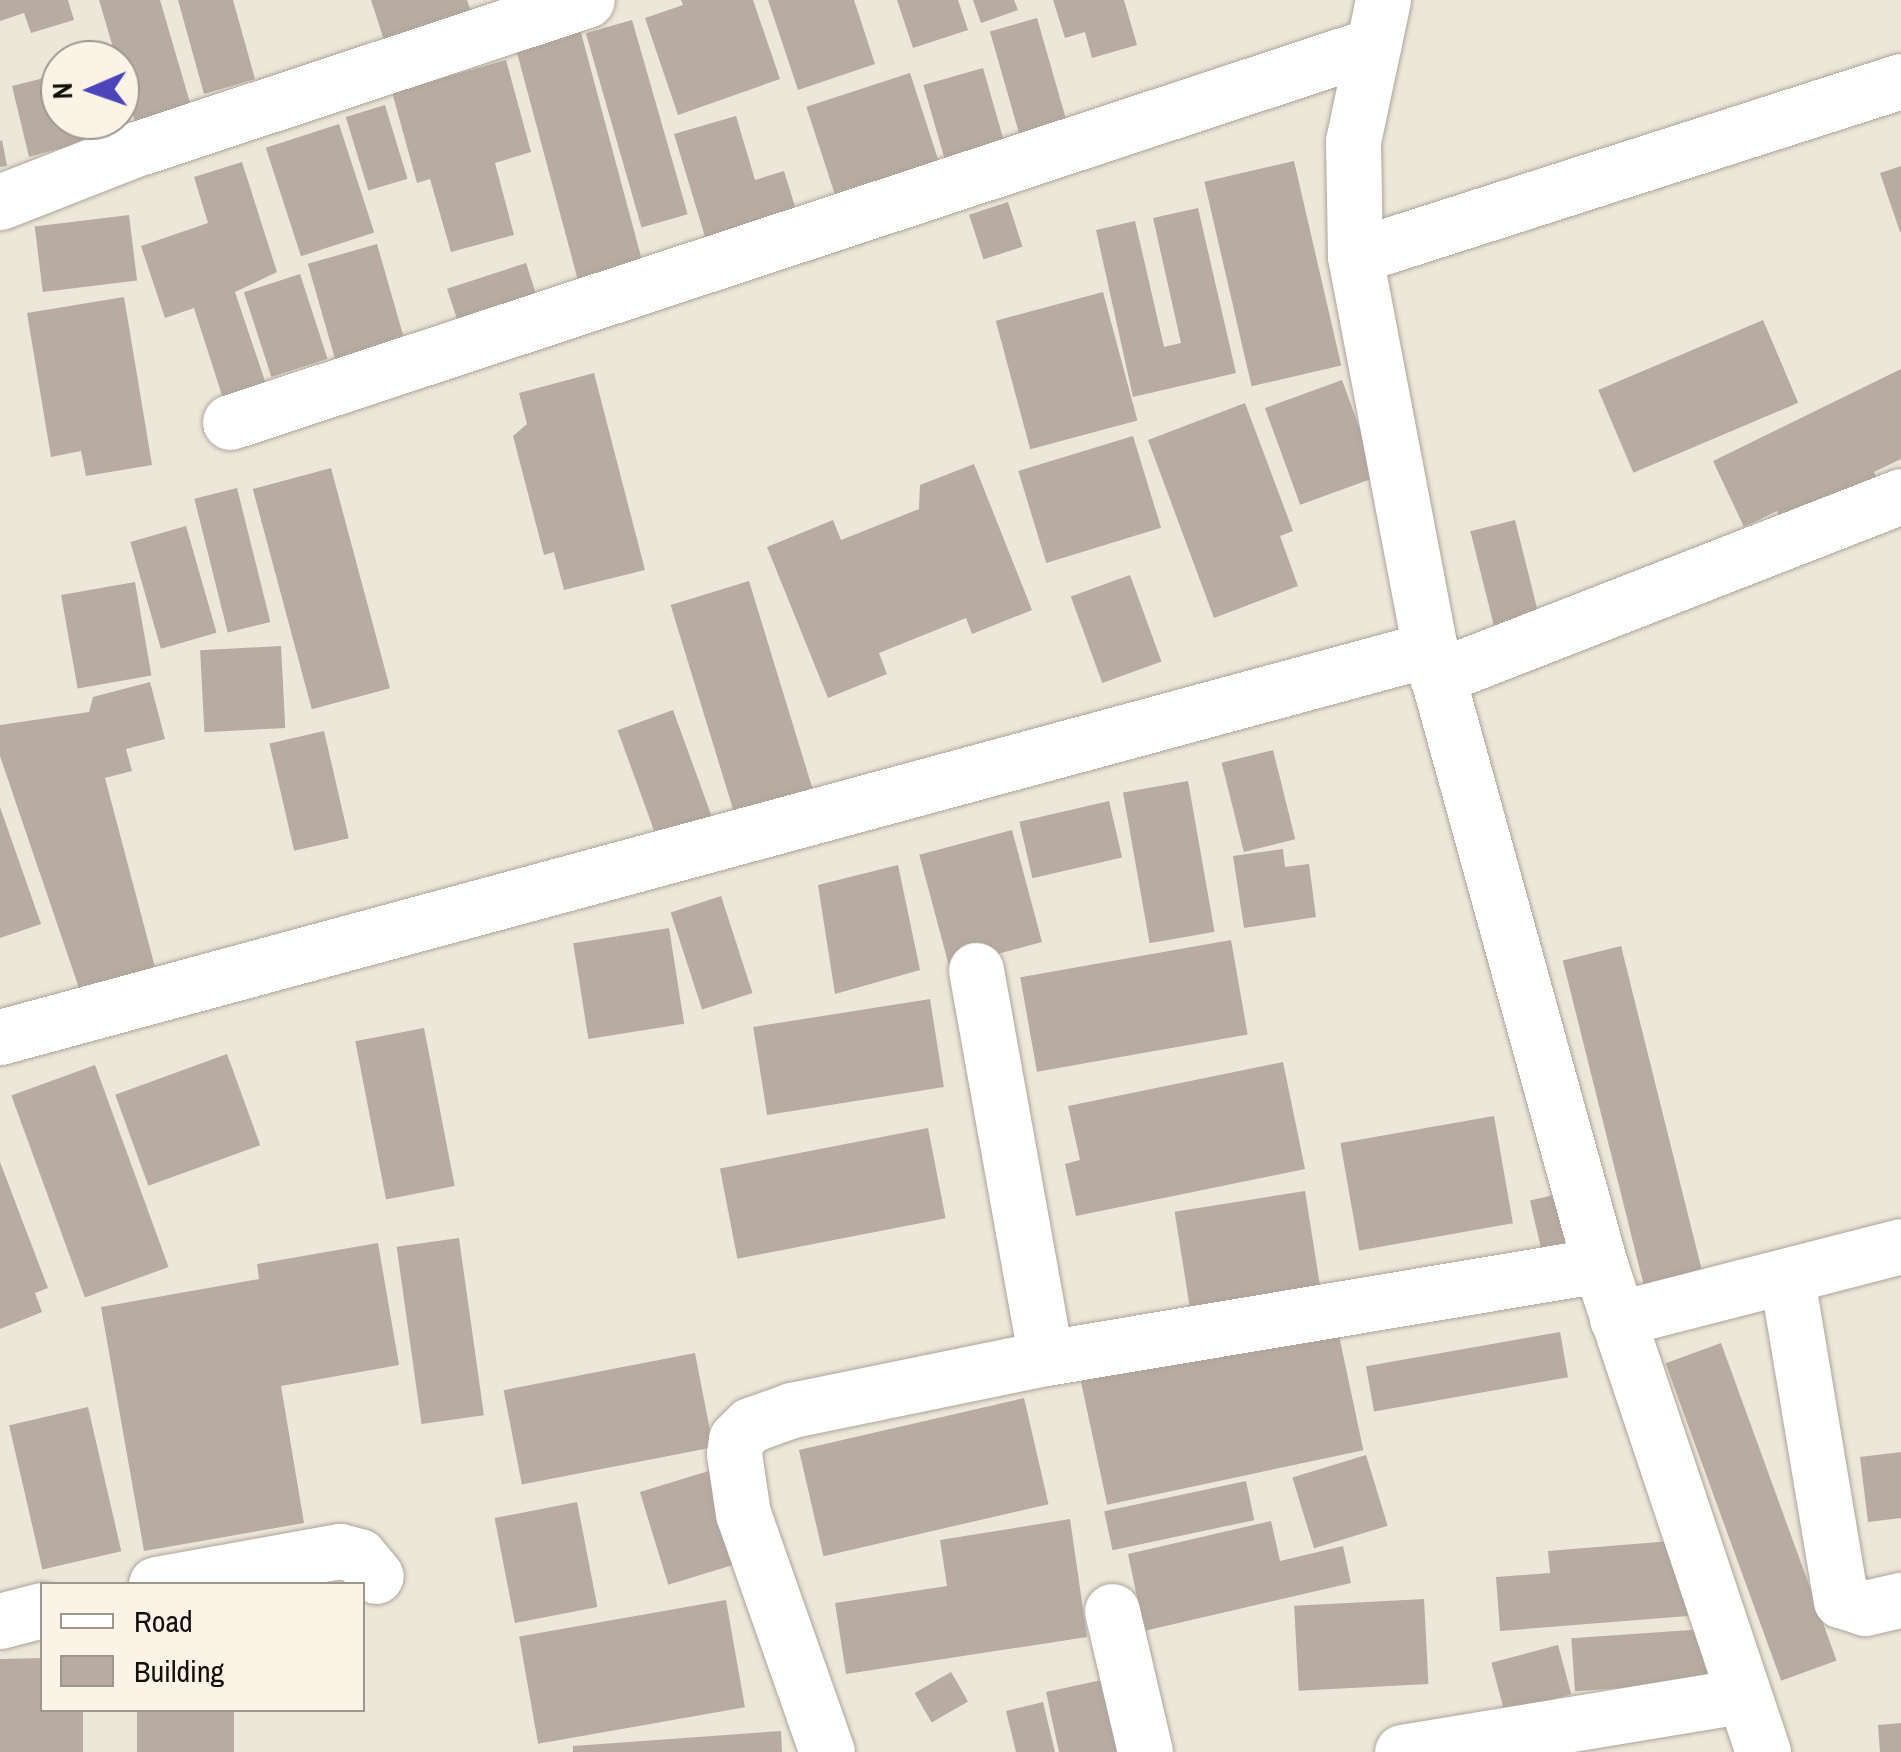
<!DOCTYPE html>
<style>
body{margin:0}
#map{position:relative;width:1901px;height:1752px;overflow:hidden;background:#ede7d9;font-family:"Archivo Narrow",sans-serif}
div>[style]{position:absolute}
.building>*{inset:0;background:#b8aba2;transform-origin:0 0}
.roads{filter:drop-shadow(0 0 2px #aca599) drop-shadow(0 0 2px #aca599)}
.minor>*{height:55px;margin:-27.5px;padding:0 27.5px;transform-origin:27.5px;border-radius:27.5px;background:#fff}
span{translate:-50% -50%;white-space:nowrap;text-align:center;line-height:1.15;-webkit-text-stroke:8px #fbf4e6;paint-order:stroke}
.legend{position:absolute;left:40px;top:1582px;width:325px;height:130px;box-sizing:border-box;background:#fbf4e6;border:2px solid #9d988e;margin:0;padding:12px 18px;list-style:none;font-size:30px;color:#110f0b}
.legend li{display:flex;align-items:center;gap:20px;height:50px}
.legend b{width:50px;border:2px solid #9d988e}
.north{position:absolute;left:40px;top:40px;width:100px;height:100px;box-sizing:border-box;background:#fbf4e6;border:2px solid #9d988e;border-radius:50%;rotate:268deg;font-size:28px;font-weight:700;line-height:40px;text-align:center;color:#110f0b}
.north::after{content:'';display:block;margin:auto;width:35px;height:45px;background:#4c44bb;clip-path:polygon(50% 0,100% 100%,50% 72%,0 100%)}
</style>
<div id="map">
<div class="building">
<i style="clip-path:polygon(0 0,68px 0,74px 20px,31px 33px,24px 13px,0 21px)"></i>
<i style="clip-path:polygon(99px 0,160px 0,191px 106px,135px 122px)"></i>
<i style="clip-path:polygon(178px 0,233px 0,255px 79px,204px 94px)"></i>
<i style="clip-path:polygon(371px 0,467px 0,471px 12px,384px 40px)"></i>
<i style="clip-path:polygon(681px 0,753px 0,780px 79px,678px 115px,645px 18px,683px 5px)"></i>
<i style="clip-path:polygon(768px 0,854px 0,875px 64px,798px 90px)"></i>
<i style="clip-path:polygon(897px 0,958px 0,968px 30px,913px 48px)"></i>
<i style="clip-path:polygon(973px 0,1014px 0,1018px 10px,981px 23px)"></i>
<i style="clip-path:polygon(1053px 0,1124px 0,1137px 45px,1092px 58px,1085px 32px,1065px 38px)"></i>
<i style="left:1037px;top:18px;width:115px;height:49px;rotate:74deg"></i>
<i style="left:632px;top:20px;width:202px;height:48px;rotate:74deg"></i>
<i style="left:580px;top:29px;width:253px;height:67px;rotate:75deg"></i>
<i style="clip-path:polygon(506px 60px,531px 152px,495px 163px,514px 235px,451px 252px,430px 179px,417px 183px,392px 92px)"></i>
<i style="left:983px;top:68px;width:92px;height:62px;rotate:74deg"></i>
<i style="left:910px;top:73px;width:96px;height:109px;rotate:72deg"></i>
<i style="clip-path:polygon(60px 74px,60px 120px,101px 120px,106px 136px,29px 157px,12px 86px)"></i>
<i style="left:385px;top:105px;width:77px;height:41px;rotate:73deg"></i>
<i style="clip-path:polygon(736px 116px,755px 180px,784px 171px,800px 223px,709px 250px,674px 134px)"></i>
<i style="left:339px;top:124px;width:114px;height:77px;rotate:72deg"></i>
<i style="clip-path:polygon(2px 140px,7px 166px,0 167px,0 141px)"></i>
<i style="left:1294px;top:161px;width:210px;height:92px;rotate:77deg"></i>
<i style="clip-path:polygon(242px 162px,277px 272px,235px 292px,270px 396px,227px 411px,194px 308px,165px 318px,141px 246px,208px 223px,194px 177px)"></i>
<i style="clip-path:polygon(1901px 166px,1901px 232px,1900px 232px,1880px 173px)"></i>
<i style="left:1008px;top:202px;width:47px;height:41px;rotate:72deg"></i>
<i style="clip-path:polygon(1198px 208px,1236px 373px,1133px 397px,1096px 230px,1135px 221px,1164px 347px,1181px 343px,1153px 218px)"></i>
<i style="left:129px;top:215px;width:66px;height:95px;rotate:83deg"></i>
<i style="left:377px;top:244px;width:112px;height:72px;rotate:74deg"></i>
<i style="left:526px;top:263px;width:38px;height:83px;rotate:72deg"></i>
<i style="left:300px;top:274px;width:89px;height:59px;rotate:72deg"></i>
<i style="left:1103px;top:292px;width:133px;height:111px;rotate:75deg"></i>
<i style="clip-path:polygon(124px 297px,152px 465px,86px 476px,81px 451px,51px 457px,27px 313px)"></i>
<i style="left:1763px;top:320px;width:90px;height:179px;rotate:67deg"></i>
<i style="clip-path:polygon(1901px 369px,1901px 459px,1874px 472px,1883px 492px,1789px 536px,1777px 511px,1744px 527px,1713px 461px)"></i>
<i style="clip-path:polygon(594px 373px,645px 570px,564px 590px,554px 552px,544px 555px,513px 436px,527px 424px,519px 393px)"></i>
<i style="left:1342px;top:380px;width:103px;height:82px;rotate:70deg"></i>
<i style="clip-path:polygon(1245px 403px,1293px 531px,1280px 536px,1298px 586px,1214px 618px,1148px 440px)"></i>
<i style="left:1133px;top:436px;width:96px;height:120px;rotate:73deg"></i>
<i style="clip-path:polygon(974px 464px,1032px 610px,972px 634px,966px 618px,879px 653px,887px 674px,828px 698px,767px 547px,833px 520px,841px 540px,919px 509px,920px 485px)"></i>
<i style="left:331px;top:468px;width:228px;height:81px;rotate:75deg"></i>
<i style="left:237px;top:488px;width:138px;height:44px;rotate:76deg"></i>
<i style="left:1515px;top:520px;width:117px;height:46px;rotate:76deg"></i>
<i style="left:186px;top:526px;width:111px;height:58px;rotate:74deg"></i>
<i style="left:1130px;top:575px;width:92px;height:63px;rotate:70deg"></i>
<i style="left:749px;top:581px;width:223px;height:82px;rotate:73deg"></i>
<i style="left:135px;top:582px;width:95px;height:75px;rotate:80deg"></i>
<i style="left:281px;top:646px;width:82px;height:81px;rotate:87deg"></i>
<i style="clip-path:polygon(150px 682px,165px 739px,126px 749px,132px 771px,105px 778px,156px 971px,80px 991px,0 756px,0 725px,89px 712px,93px 697px)"></i>
<i style="left:673px;top:710px;width:125px;height:59px;rotate:70deg"></i>
<i style="left:324px;top:731px;width:110px;height:56px;rotate:77deg"></i>
<i style="left:1273px;top:750px;width:92px;height:53px;rotate:76deg"></i>
<i style="left:1188px;top:781px;width:153px;height:66px;rotate:80deg"></i>
<i style="left:1109px;top:801px;width:58px;height:92px;rotate:77deg"></i>
<i style="clip-path:polygon(0 807px,41px 924px,0 938px)"></i>
<i style="left:1012px;top:830px;width:116px;height:96px;rotate:75deg"></i>
<i style="clip-path:polygon(1283px 849px,1285px 867px,1309px 864px,1316px 917px,1244px 928px,1233px 856px)"></i>
<i style="clip-path:polygon(898px 865px,920px 970px,835px 994px,818px 885px)"></i>
<i style="left:721px;top:896px;width:102px;height:53px;rotate:72deg"></i>
<i style="left:669px;top:928px;width:97px;height:97px;rotate:81deg"></i>
<i style="left:1231px;top:940px;width:96px;height:214px;rotate:80deg"></i>
<i style="left:1621px;top:946px;width:349px;height:60px;rotate:76deg"></i>
<i style="left:930px;top:999px;width:89px;height:179px;rotate:81deg"></i>
<i style="left:424px;top:1028px;width:161px;height:70px;rotate:79deg"></i>
<i style="left:227px;top:1054px;width:97px;height:119px;rotate:70deg"></i>
<i style="clip-path:polygon(1283px 1062px,1305px 1169px,1076px 1216px,1065px 1164px,1080px 1160px,1068px 1106px)"></i>
<i style="left:95px;top:1065px;width:215px;height:89px;rotate:70deg"></i>
<i style="left:1494px;top:1116px;width:109px;height:156px;rotate:80deg"></i>
<i style="left:928px;top:1128px;width:92px;height:212px;rotate:79deg"></i>
<i style="clip-path:polygon(0 1162px,48px 1288px,35px 1293px,42px 1312px,0 1329px)"></i>
<i style="left:1305px;top:1191px;width:102px;height:132px;rotate:81deg"></i>
<i style="left:1567px;top:1192px;width:62px;height:38px;rotate:77deg"></i>
<i style="left:459px;top:1238px;width:179px;height:63px;rotate:82deg"></i>
<i style="clip-path:polygon(378px 1243px,399px 1365px,281px 1386px,304px 1523px,144px 1551px,101px 1307px,259px 1279px,257px 1264px)"></i>
<i style="left:1337px;top:1326px;width:127px;height:262px;rotate:78deg"></i>
<i style="left:1560px;top:1332px;width:46px;height:197px;rotate:80deg"></i>
<i style="left:1721px;top:1343px;width:338px;height:59px;rotate:70deg"></i>
<i style="left:695px;top:1353px;width:96px;height:195px;rotate:79deg"></i>
<i style="left:1024px;top:1398px;width:109px;height:231px;rotate:77deg"></i>
<i style="left:88px;top:1407px;width:148px;height:81px;rotate:77deg"></i>
<i style="clip-path:polygon(1901px 1452px,1901px 1518px,1868px 1522px,1860px 1457px)"></i>
<i style="left:1366px;top:1455px;width:74px;height:77px;rotate:73deg"></i>
<i style="left:725px;top:1466px;width:97px;height:89px;rotate:73deg"></i>
<i style="left:1246px;top:1481px;width:40px;height:145px;rotate:78deg"></i>
<i style="left:577px;top:1502px;width:107px;height:84px;rotate:79deg"></i>
<i style="clip-path:polygon(1070px 1519px,1087px 1637px,846px 1674px,835px 1603px,947px 1586px,940px 1540px)"></i>
<i style="clip-path:polygon(1271px 1521px,1280px 1561px,1343px 1546px,1351px 1583px,1144px 1631px,1128px 1554px)"></i>
<i style="clip-path:polygon(1683px 1540px,1688px 1616px,1500px 1631px,1496px 1577px,1550px 1573px,1548px 1551px)"></i>
<i style="left:1424px;top:1599px;width:85px;height:130px;rotate:87deg"></i>
<i style="left:726px;top:1600px;width:109px;height:210px;rotate:80deg"></i>
<i style="left:1705px;top:1629px;width:53px;height:134px;rotate:86deg"></i>
<i style="left:1558px;top:1645px;width:51px;height:69px;rotate:75deg"></i>
<i style="clip-path:polygon(42px 1658px,42px 1710px,83px 1710px,83px 1752px,0 1752px,0 1659px)"></i>
<i style="left:951px;top:1672px;width:34px;height:42px;rotate:60deg"></i>
<i style="clip-path:polygon(1111px 1678px,1126px 1752px,1059px 1752px,1046px 1692px)"></i>
<i style="clip-path:polygon(1043px 1702px,1055px 1752px,1016px 1752px,1006px 1711px)"></i>
<i style="left:137px;top:1710px;width:97px;height:42px"></i>
<i style="clip-path:polygon(1901px 1723px,1901px 1752px,1880px 1752px,1878px 1725px)"></i>
<i style="clip-path:polygon(781px 1731px,782px 1752px,573px 1752px,573px 1746px)"></i>
</div>
<div class="roads">
<div class="minor">
<i style="left:1383px;top:0;width:144px;rotate:102deg"></i>
<i style="left:1353px;top:141px;width:115px;rotate:89deg"></i>
<i style="left:1355px;top:256px;width:400px;rotate:79.2deg"></i>
<i style="left:1430px;top:649px;width:639px;rotate:74.57deg"></i>
<i style="left:1600px;top:1265px;width:514px;rotate:71.49deg"></i>
<i style="left:0;top:202px;width:140px;rotate:-21.4deg"></i>
<i style="left:130px;top:151px;width:481px;rotate:-18.3deg"></i>
<i style="left:1355px;top:256px;width:573px;rotate:-17.77deg"></i>
<i style="left:230px;top:422px;width:1204px;rotate:-18.25deg"></i>
<i style="left:1437px;top:677px;width:498px;rotate:-21.3deg"></i>
<i style="left:976px;top:970px;width:394px;rotate:79.8deg"></i>
<i style="left:0;top:1037px;width:1482px;rotate:-15.18deg"></i>
<i style="left:1787px;top:1279px;width:326px;rotate:80.5deg"></i>
<i style="left:1841px;top:1600px;width:25px;rotate:18deg"></i>
<i style="left:1865px;top:1608px;width:37px;rotate:-13deg"></i>
<i style="left:1617px;top:1319px;width:293px;rotate:-14.4deg"></i>
<i style="left:156px;top:1584px;width:187px;rotate:-10.2deg"></i>
<i style="left:340px;top:1551px;width:20px;rotate:15deg"></i>
<i style="left:359px;top:1556px;width:26px;rotate:50deg"></i>
<i style="left:1112px;top:1611px;width:145px;rotate:76.8deg"></i>
<i style="left:0;top:1621px;width:43px;rotate:-14.7deg"></i>
<i style="left:827px;top:1752px;width:252px;rotate:-109.4deg"></i>
<i style="left:743px;top:1514px;width:61px;rotate:-98.5deg"></i>
<i style="left:734px;top:1454px;width:15px;rotate:-82deg"></i>
<i style="left:736px;top:1439px;width:20px;rotate:-45deg"></i>
<i style="left:750px;top:1425px;width:45px;rotate:-19.7deg"></i>
<i style="left:792px;top:1410px;width:259px;rotate:-11.6deg"></i>
<i style="left:1046px;top:1358px;width:562px;rotate:-9.53deg"></i>
<i style="left:1402px;top:1752px;width:344px;rotate:-9.4deg"></i>
</div>
</div>
<ul class="legend">
<li><b style="height:12px;background:#fff"></b>Road</li>
<li><b style="height:28px;background:#b8aba2"></b>Building</li>
</ul>
<div class="north">N</div>
</div>
